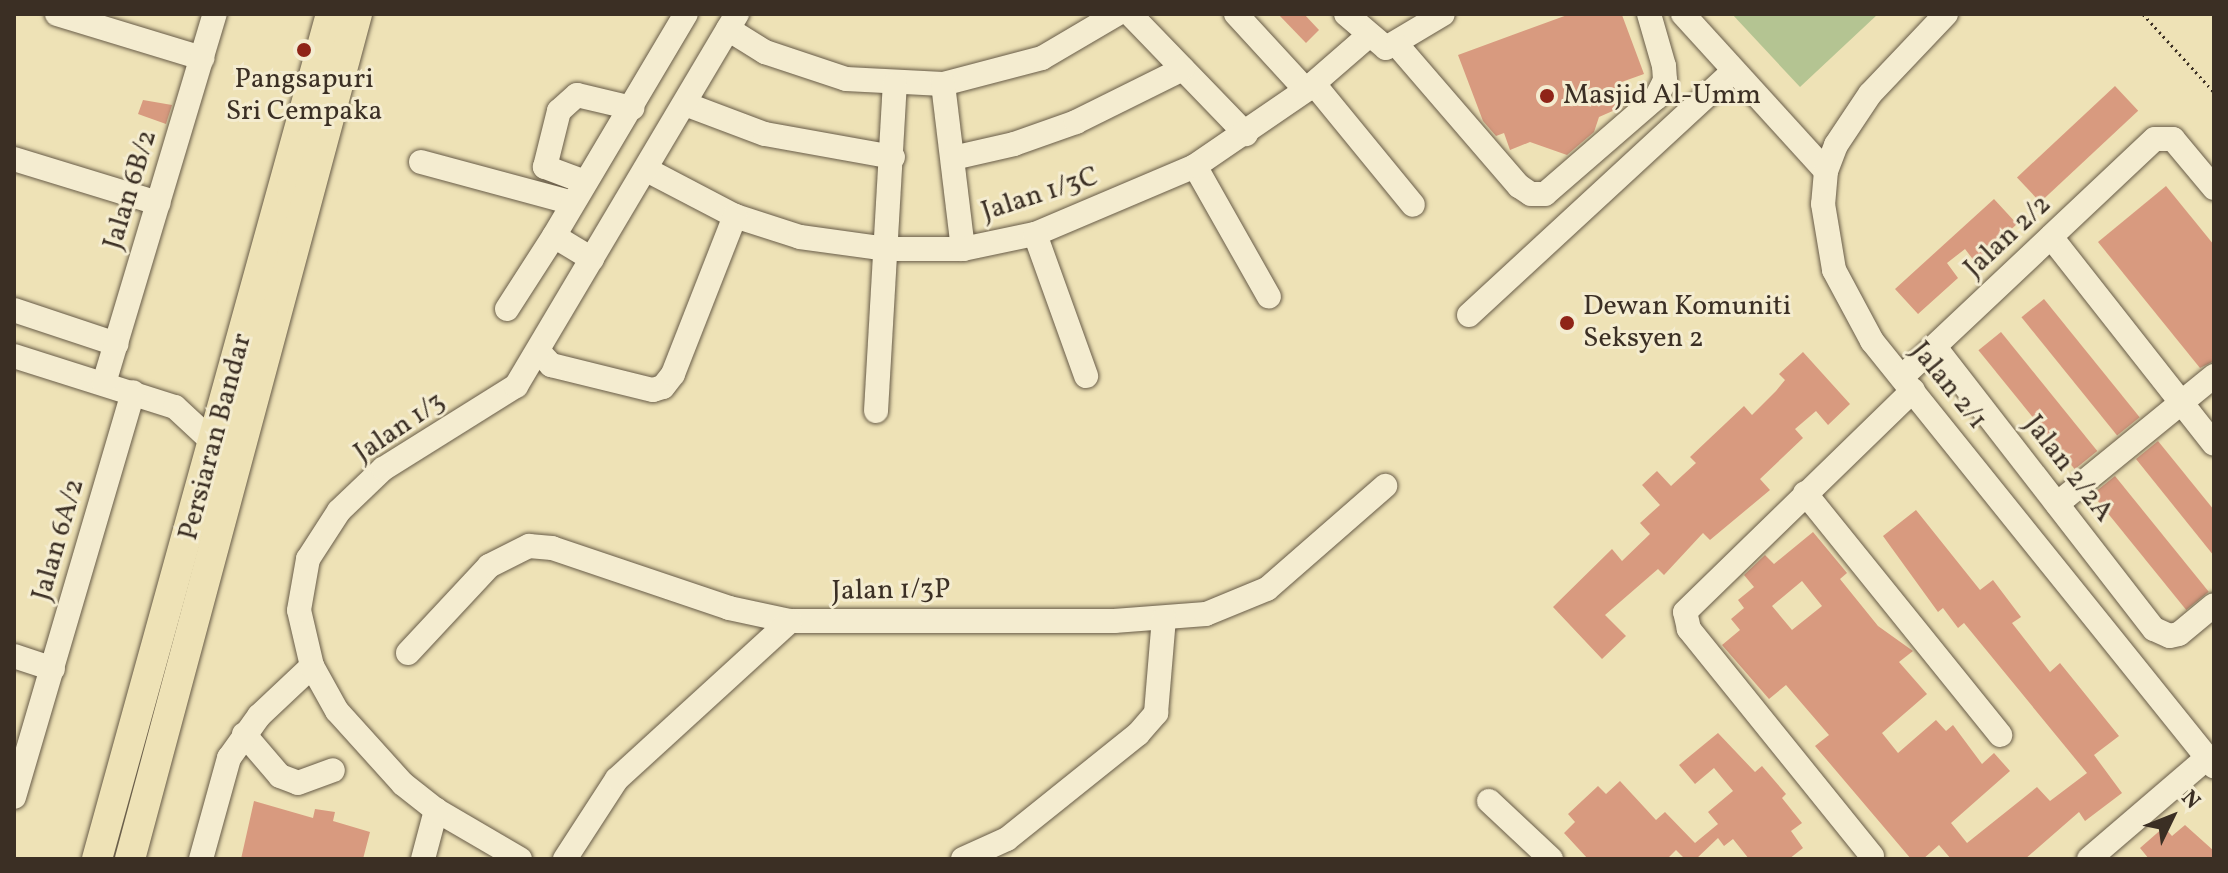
<!DOCTYPE html>
<style>
body{margin:0}
#map{position:relative;width:2228px;height:873px;overflow:hidden;background:#eee2b6;font-family:Vollkorn,serif}
div>[style]{position:absolute}
.green>*{inset:0;background:#b4c492}
.building>*{inset:0;background:#d89a7f;transform-origin:0 0}
.path>*{height:3px;margin-top:-1.5px;transform-origin:0;background:repeating-linear-gradient(90deg,#3b2f24 0 2px,transparent 0 6px)}
.roads{filter:drop-shadow(0 0 2px #685c48) drop-shadow(0 0 2px #685c48)}
.minor>*{height:24px;margin:-12px;padding:0 12px;transform-origin:12px;border-radius:12px;background:#f4ecd0}
.major>*{height:30px;margin:-15px;padding:0 15px;transform-origin:15px;border-radius:15px;background:#eee2b6}
.dots>*{width:22px;height:22px;translate:-50% -50%;box-sizing:border-box;border:4px solid #f4ecd0;border-radius:50%}
span{translate:-50% -50%;white-space:nowrap;text-align:center;line-height:1.15;-webkit-text-stroke:6px #f4ecd0;paint-order:stroke}
.poi-label{font-size:28px;color:#3b2f24}
.left{translate:0 -50%;text-align:left}
.street-label{font-size:28px;color:#3b2f24}
.frame{position:absolute;inset:0;border:16px solid #3b2f24;pointer-events:none}
.north{position:absolute;left:2132px;top:777px;width:80px;height:80px;-webkit-text-stroke:6px #f4ecd0;paint-order:stroke;rotate:47deg;font-size:22px;font-weight:700;line-height:32px;text-align:center;color:#3b2f24}
.north::after{content:'';display:block;margin:auto;width:28px;height:36px;background:#3b2f24;clip-path:polygon(50% 0,100% 100%,50% 72%,0 100%)}
</style>
<div id="map">
<div class="green">
<i style="clip-path:polygon(1732px 14px,1878px 14px,1800px 87px)"></i>
</div>
<div class="building">
<i style="clip-path:polygon(1278px 14px,1304px 14px,1319px 30px,1306px 43px)"></i>
<i style="clip-path:polygon(1570px 14px,1622px 15px,1644px 74px,1616px 84px,1624px 106px,1599px 117px,1594px 132px,1567px 155px,1530px 142px,1510px 150px,1504px 133px,1496px 136px,1483px 121px,1458px 55px)"></i>
<i style="left:2115px;top:86px;width:34px;height:134px;rotate:47deg"></i>
<i style="clip-path:polygon(143px 100px,172px 105px,166px 124px,138px 114px)"></i>
<i style="clip-path:polygon(2166px 186px,2214px 245px,2214px 361px,2200px 368px,2098px 242px)"></i>
<i style="clip-path:polygon(1994px 199px,2017px 224px,1975px 262px,1965px 249px,1947px 263px,1958px 278px,1918px 314px,1895px 289px)"></i>
<i style="left:2044px;top:299px;width:152px;height:29px;rotate:51deg"></i>
<i style="left:2001px;top:332px;width:153px;height:29px;rotate:51deg"></i>
<i style="clip-path:polygon(1803px 352px,1850px 404px,1828px 425px,1816px 411px,1795px 429px,1803px 438px,1760px 479px,1770px 490px,1710px 540px,1703px 533px,1664px 575px,1658px 569px,1605px 615px,1626px 636px,1602px 659px,1553px 607px,1612px 549px,1622px 561px,1650px 534px,1640px 523px,1660px 505px,1642px 485px,1657px 471px,1671px 486px,1696px 463px,1690px 457px,1744px 406px,1752px 415px,1776px 391px,1785px 380px,1779px 374px)"></i>
<i style="clip-path:polygon(2158px 441px,2214px 510px,2214px 556px,2136px 459px)"></i>
<i style="left:2115px;top:476px;width:149px;height:29px;rotate:51deg"></i>
<i style="clip-path:polygon(evenodd,1916px 510px,1980px 590px,1993px 580px,2021px 617px,2012px 623px,2050px 672px,2060px 663px,2119px 736px,2094px 755px,2122px 793px,2085px 821px,2079px 812px,2025px 859px,1951px 859px,1939px 845px,1923px 859px,1911px 859px,1815px 746px,1829px 735px,1786px 685px,1769px 699px,1722px 645px,1740px 630px,1731px 619px,1744px 608px,1738px 600px,1754px 587px,1744px 575px,1765px 555px,1774px 564px,1813px 532px,1847px 573px,1840px 579px,1878px 626px,1913px 651px,1899px 662px,1927px 694px,1882px 733px,1898px 753px,1936px 720px,1946px 731px,1953px 725px,1982px 764px,1994px 753px,2010px 771px,1951px 823px,1967px 843px,2037px 787px,2050px 801px,2087px 773px,1964px 623px,1958px 628px,1943px 608px,1938px 612px,1883px 536px,1916px 510px,1802px 581px,1822px 606px,1792px 630px,1772px 606px,1802px 581px)"></i>
<i style="clip-path:polygon(1718px 733px,1755px 772px,1762px 766px,1786px 794px,1782px 798px,1802px 823px,1791px 831px,1803px 848px,1789px 859px,1749px 859px,1733px 839px,1724px 846px,1718px 838px,1696px 859px,1685px 859px,1676px 850px,1667px 859px,1588px 859px,1564px 833px,1575px 822px,1568px 814px,1598px 786px,1606px 794px,1620px 781px,1656px 820px,1665px 812px,1695px 843px,1718px 824px,1708px 812px,1733px 791px,1714px 768px,1695px 784px,1679px 765px)"></i>
<i style="clip-path:polygon(254px 801px,313px 818px,315px 809px,335px 812px,333px 821px,370px 832px,363px 859px,241px 859px)"></i>
<i style="clip-path:polygon(2185px 825px,2214px 851px,2214px 859px,2149px 859px,2140px 848px,2164px 827px,2172px 836px)"></i>
</div>
<div class="path">
<i style="left:2143px;top:14px;width:105px;rotate:47.7deg"></i>
</div>
<div class="roads">
<div class="minor">
<i style="left:57px;top:14px;width:152px;rotate:16.9deg"></i>
<i style="left:1130px;top:14px;width:167px;rotate:46deg"></i>
<i style="left:1236px;top:14px;width:103px;rotate:47.4deg"></i>
<i style="left:1346px;top:14px;width:52px;rotate:40.4deg"></i>
<i style="left:1386px;top:48px;width:66px;rotate:-30.8deg"></i>
<i style="left:1683px;top:14px;width:212px;rotate:47.7deg"></i>
<i style="left:1946px;top:14px;width:110px;rotate:133.5deg"></i>
<i style="left:1870px;top:94px;width:61px;rotate:123.7deg"></i>
<i style="left:1836px;top:145px;width:28px;rotate:111deg"></i>
<i style="left:1826px;top:171px;width:33px;rotate:95deg"></i>
<i style="left:1823px;top:204px;width:67px;rotate:80.5deg"></i>
<i style="left:1834px;top:270px;width:81px;rotate:61.8deg"></i>
<i style="left:1872px;top:341px;width:546px;rotate:51.18deg"></i>
<i style="left:728px;top:29px;width:44px;rotate:31.9deg"></i>
<i style="left:765px;top:52px;width:85px;rotate:18.4deg"></i>
<i style="left:846px;top:79px;width:97px;rotate:3deg"></i>
<i style="left:943px;top:84px;width:102px;rotate:-14.7deg"></i>
<i style="left:1042px;top:58px;width:87px;rotate:-30.4deg"></i>
<i style="left:1398px;top:46px;width:185px;rotate:49.2deg"></i>
<i style="left:1519px;top:186px;width:14px;rotate:34deg"></i>
<i style="left:1531px;top:194px;width:14px"></i>
<i style="left:1545px;top:194px;width:147px;rotate:-40.9deg"></i>
<i style="left:1656px;top:98px;width:20px;rotate:-63deg"></i>
<i style="left:1665px;top:80px;width:14px;rotate:-94deg"></i>
<i style="left:1664px;top:66px;width:54px;rotate:-106.1deg"></i>
<i style="left:943px;top:84px;width:166px;rotate:83.1deg"></i>
<i style="left:1314px;top:84px;width:156px;rotate:50.7deg"></i>
<i style="left:685px;top:104px;width:85px;rotate:20.6deg"></i>
<i style="left:765px;top:134px;width:130px;rotate:10.2deg"></i>
<i style="left:953px;top:158px;width:63px;rotate:-12.9deg"></i>
<i style="left:1014px;top:144px;width:66px;rotate:-19.5deg"></i>
<i style="left:1076px;top:122px;width:119px;rotate:-26.4deg"></i>
<i style="left:14px;top:159px;width:151px;rotate:17deg"></i>
<i style="left:421px;top:162px;width:157px;rotate:15.1deg"></i>
<i style="left:1195px;top:166px;width:150px;rotate:60.5deg"></i>
<i style="left:647px;top:170px;width:99px;rotate:27.6deg"></i>
<i style="left:735px;top:216px;width:68px;rotate:17.9deg"></i>
<i style="left:800px;top:237px;width:87px;rotate:7.9deg"></i>
<i style="left:886px;top:249px;width:77px"></i>
<i style="left:963px;top:249px;width:74px;rotate:-11.8deg"></i>
<i style="left:1035px;top:234px;width:174px;rotate:-23deg"></i>
<i style="left:1195px;top:166px;width:135px;rotate:-34.4deg"></i>
<i style="left:1306px;top:90px;width:81px;rotate:-41deg"></i>
<i style="left:585px;top:182px;width:43px;rotate:-159.4deg"></i>
<i style="left:545px;top:167px;width:58px;rotate:-76deg"></i>
<i style="left:559px;top:111px;width:24px;rotate:-42deg"></i>
<i style="left:577px;top:95px;width:57px;rotate:13.3deg"></i>
<i style="left:1035px;top:234px;width:151px;rotate:70.2deg"></i>
<i style="left:2051px;top:237px;width:263px;rotate:51.8deg"></i>
<i style="left:592px;top:259px;width:44px;rotate:-148.8deg"></i>
<i style="left:554px;top:236px;width:258px;rotate:-59.3deg"></i>
<i style="left:507px;top:309px;width:87px;rotate:-57.2deg"></i>
<i style="left:14px;top:310px;width:108px;rotate:18.4deg"></i>
<i style="left:1469px;top:315px;width:358px;rotate:-42.7deg"></i>
<i style="left:1935px;top:347px;width:357px;rotate:52.2deg"></i>
<i style="left:2154px;top:629px;width:17px;rotate:24deg"></i>
<i style="left:2170px;top:636px;width:9px;rotate:-13deg"></i>
<i style="left:2179px;top:634px;width:45px;rotate:-39.6deg"></i>
<i style="left:539px;top:352px;width:18px;rotate:47deg"></i>
<i style="left:551px;top:365px;width:105px;rotate:13.8deg"></i>
<i style="left:653px;top:390px;width:10px;rotate:-17deg"></i>
<i style="left:663px;top:387px;width:16px;rotate:-52deg"></i>
<i style="left:673px;top:374px;width:170px;rotate:-68.6deg"></i>
<i style="left:14px;top:356px;width:169px;rotate:17.6deg"></i>
<i style="left:175px;top:407px;width:54px;rotate:42.8deg"></i>
<i style="left:1902px;top:377px;width:347px;rotate:-43.3deg"></i>
<i style="left:2155px;top:139px;width:18px"></i>
<i style="left:2173px;top:139px;width:64px;rotate:50.1deg"></i>
<i style="left:104px;top:383px;width:385px;rotate:-73.3deg"></i>
<i style="left:876px;top:411px;width:327px;rotate:-86.7deg"></i>
<i style="left:1805px;top:493px;width:311px;rotate:51.1deg"></i>
<i style="left:2057px;top:504px;width:203px;rotate:-39.2deg"></i>
<i style="left:408px;top:653px;width:119px;rotate:-47deg"></i>
<i style="left:489px;top:566px;width:45px;rotate:-26.6deg"></i>
<i style="left:529px;top:546px;width:23px;rotate:5deg"></i>
<i style="left:552px;top:548px;width:187px;rotate:18.7deg"></i>
<i style="left:729px;top:608px;width:62px;rotate:12deg"></i>
<i style="left:790px;top:621px;width:324px"></i>
<i style="left:1114px;top:621px;width:92px;rotate:-4.4deg"></i>
<i style="left:1206px;top:614px;width:66px;rotate:-22.3deg"></i>
<i style="left:1267px;top:589px;width:157px;rotate:-41.1deg"></i>
<i style="left:14px;top:656px;width:41px;rotate:18.4deg"></i>
<i style="left:244px;top:734px;width:55px;rotate:49.4deg"></i>
<i style="left:280px;top:776px;width:19px;rotate:21deg"></i>
<i style="left:298px;top:783px;width:37px;rotate:-20deg"></i>
<i style="left:14px;top:797px;width:422px;rotate:-73.6deg"></i>
<i style="left:1489px;top:801px;width:85px;rotate:43.1deg"></i>
<i style="left:1872px;top:856px;width:292px;rotate:-128.9deg"></i>
<i style="left:1689px;top:629px;width:17px;rotate:-103deg"></i>
<i style="left:1685px;top:612px;width:318px;rotate:-44.2deg"></i>
<i style="left:201px;top:859px;width:105px;rotate:-74.5deg"></i>
<i style="left:229px;top:758px;width:52px;rotate:-54.5deg"></i>
<i style="left:259px;top:716px;width:73px;rotate:-43.3deg"></i>
<i style="left:423px;top:859px;width:51px;rotate:-75.1deg"></i>
<i style="left:520px;top:859px;width:97px;rotate:-149.7deg"></i>
<i style="left:436px;top:810px;width:42px;rotate:-141.8deg"></i>
<i style="left:403px;top:784px;width:98px;rotate:-132.1deg"></i>
<i style="left:337px;top:711px;width:51px;rotate:-119.1deg"></i>
<i style="left:312px;top:666px;width:57px;rotate:-103.1deg"></i>
<i style="left:299px;top:610px;width:52px;rotate:-80deg"></i>
<i style="left:308px;top:559px;width:57px;rotate:-57.1deg"></i>
<i style="left:339px;top:511px;width:61px;rotate:-43.7deg"></i>
<i style="left:383px;top:469px;width:157px;rotate:-32deg"></i>
<i style="left:516px;top:386px;width:433px;rotate:-59.3deg"></i>
<i style="left:565px;top:859px;width:95px;rotate:-57deg"></i>
<i style="left:617px;top:779px;width:234px;rotate:-42.4deg"></i>
<i style="left:963px;top:859px;width:48px;rotate:-24.4deg"></i>
<i style="left:1007px;top:839px;width:168px;rotate:-38.7deg"></i>
<i style="left:1138px;top:734px;width:28px;rotate:-49deg"></i>
<i style="left:1156px;top:713px;width:95px;rotate:-85.2deg"></i>
<i style="left:2089px;top:859px;width:155px;rotate:-40.6deg"></i>
</div>
<div class="major">
<i style="left:97px;top:859px;width:877px;rotate:-74.52deg"></i>
<i style="left:130px;top:859px;width:875px;rotate:-74.96deg"></i>
</div>
</div>
<div class="dots">
<i style="left:304px;top:50px;background:#8f2418"></i>
<i style="left:1547px;top:96px;background:#8f2418"></i>
<i style="left:1567px;top:323px;background:#8f2418"></i>
</div>
<div class="poi-label">
<span style="left:304px;top:96px">Pangsapuri<br>Sri Cempaka</span>
<span class="left" style="left:1563px;top:96px">Masjid Al-Umm</span>
<span class="left" style="left:1583px;top:323px">Dewan Komuniti<br>Seksyen 2</span>
</div>
<div class="street-label">
<span style="left:131px;top:190px;rotate:-73deg">Jalan 6B/2</span>
<span style="left:1040px;top:195px;rotate:-18deg">Jalan 1/3C</span>
<span style="left:2008px;top:237px;rotate:-43deg">Jalan 2/2</span>
<span style="left:1948px;top:386px;rotate:51deg">Jalan 2/1</span>
<span style="left:400px;top:428px;rotate:-34deg">Jalan 1/3</span>
<span style="left:216px;top:437px;rotate:-75deg">Persiaran Bandar</span>
<span style="left:2068px;top:469px;rotate:52deg">Jalan 2/2A</span>
<span style="left:59px;top:540px;rotate:-74deg">Jalan 6A/2</span>
<span style="left:891px;top:591px;rotate:-1deg">Jalan 1/3P</span>
</div>
<div class="frame"></div>
<div class="north">N</div>
</div>
